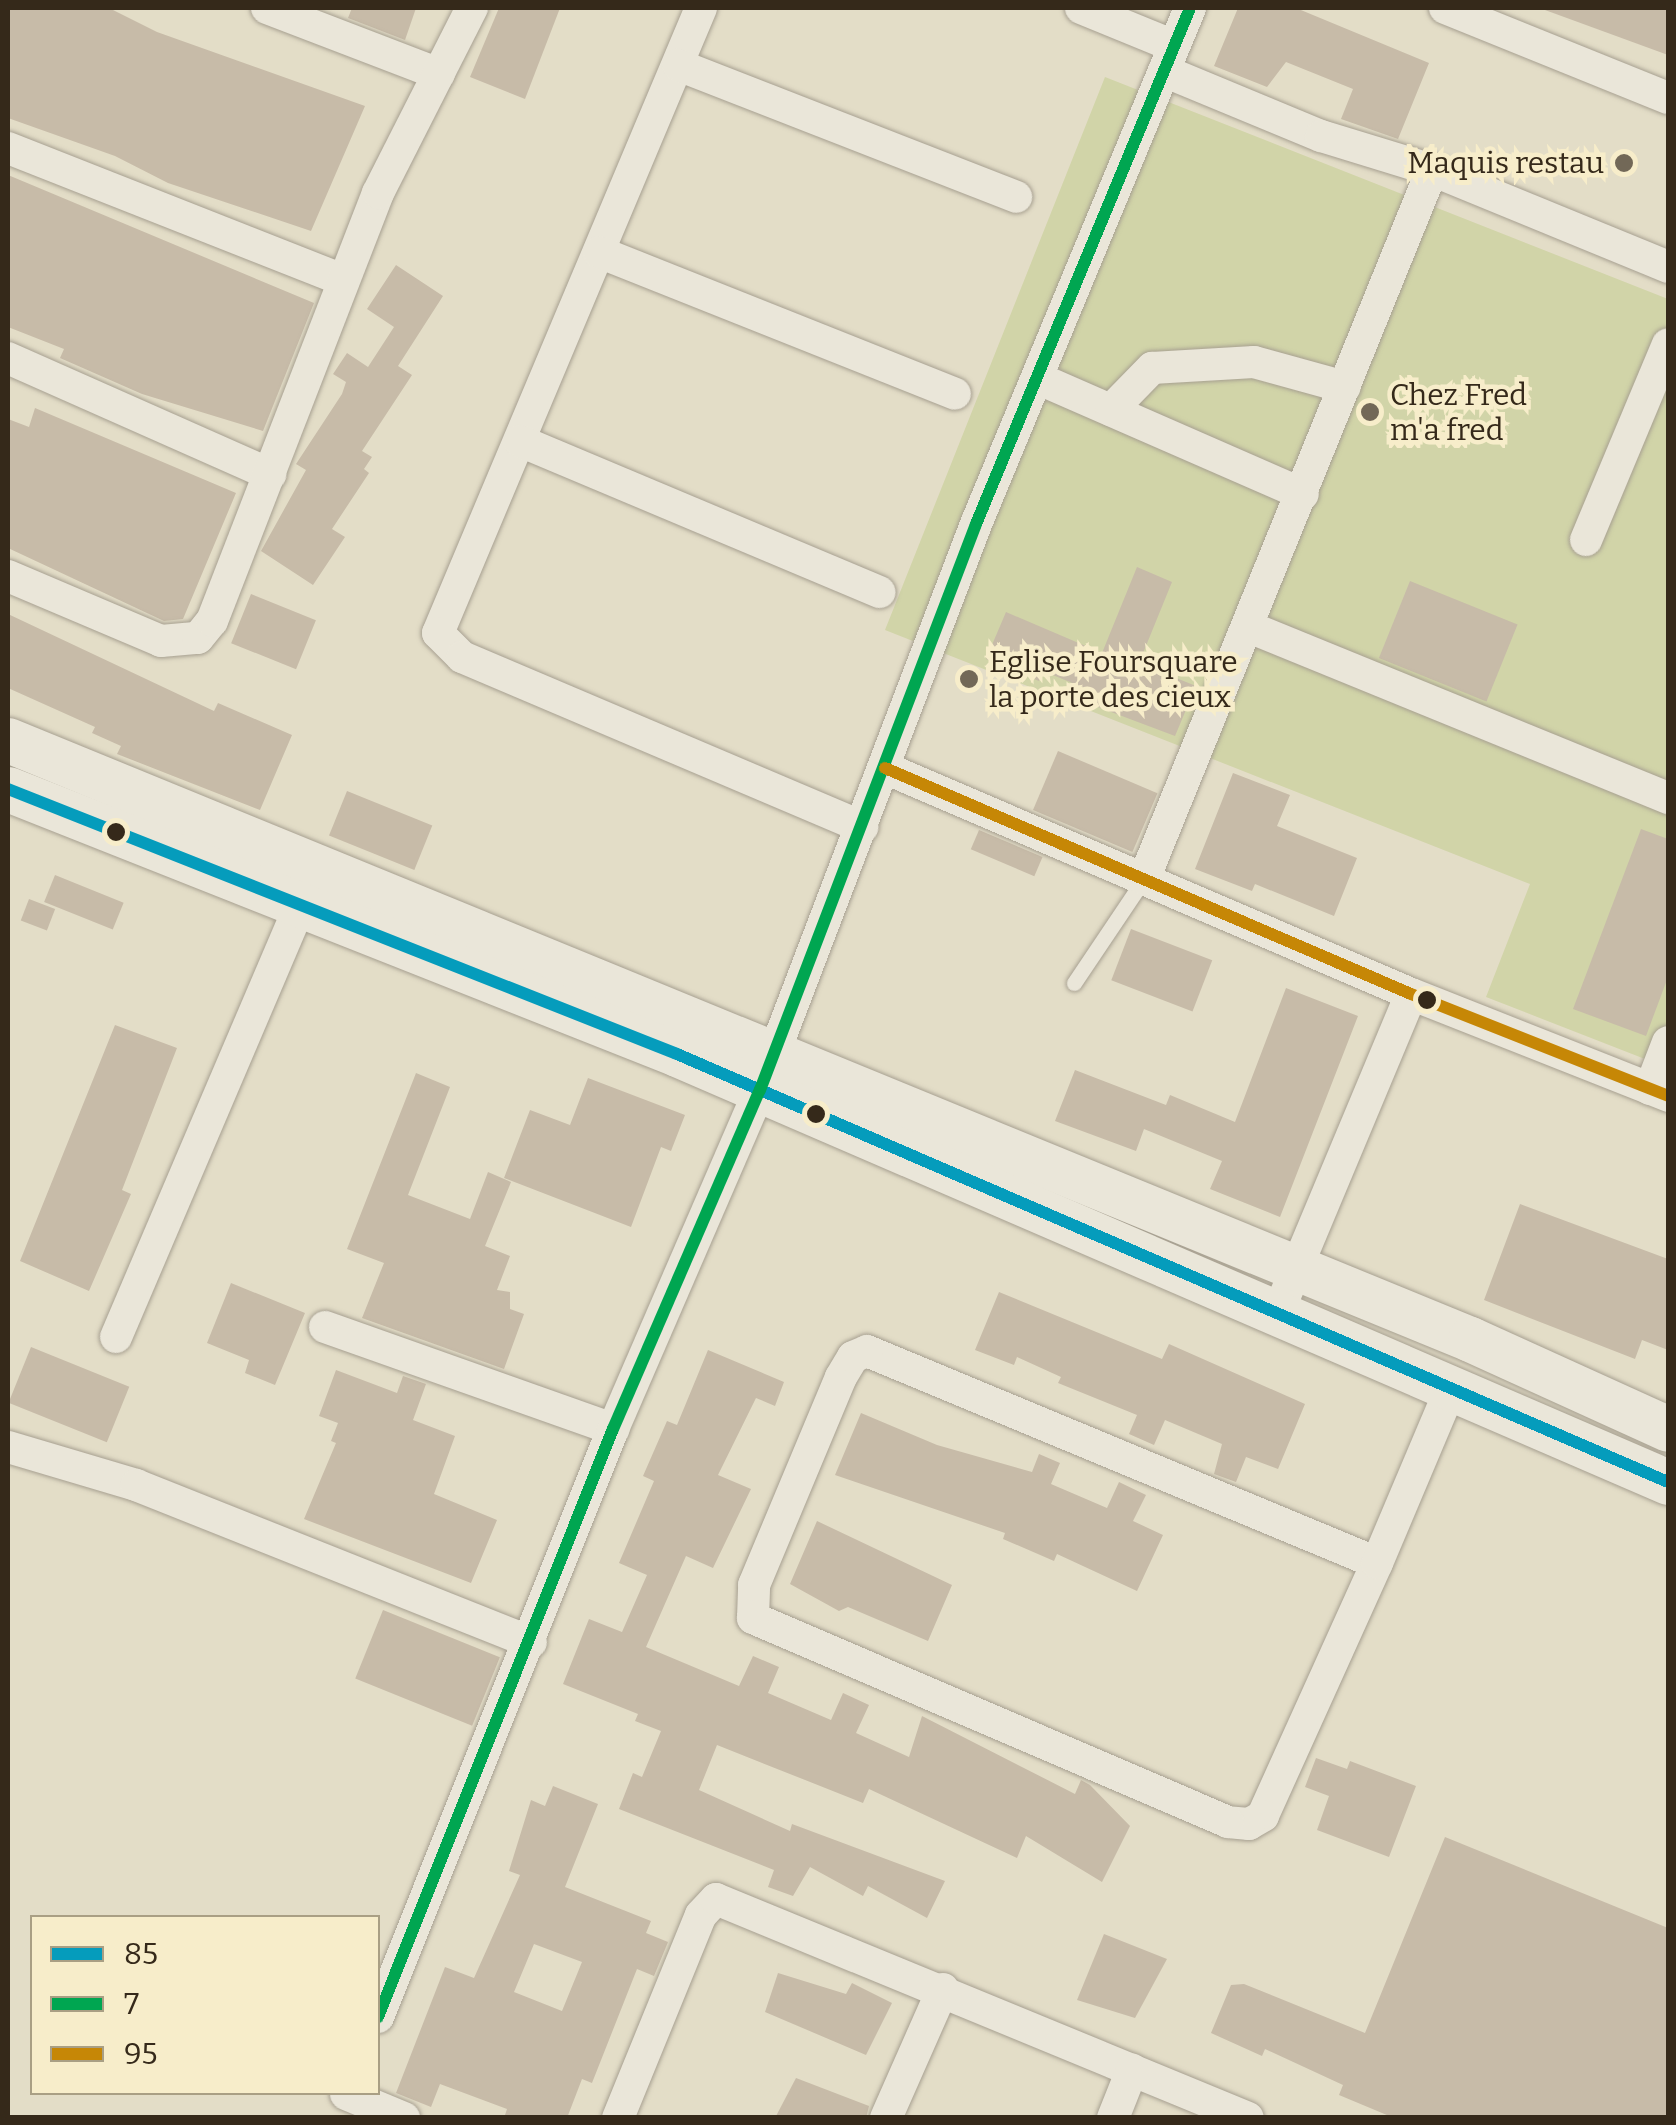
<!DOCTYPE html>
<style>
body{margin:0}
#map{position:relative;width:1676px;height:2125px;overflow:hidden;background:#e3ddc7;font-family:Bitter,serif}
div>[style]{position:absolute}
.green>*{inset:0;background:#d1d4a8}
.building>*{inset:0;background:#c7bba8;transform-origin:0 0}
.roads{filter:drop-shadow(0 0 2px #a7a091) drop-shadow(0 0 2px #a7a091)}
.service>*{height:15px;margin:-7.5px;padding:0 7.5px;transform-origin:7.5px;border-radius:7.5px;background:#eae6d9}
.minor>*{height:32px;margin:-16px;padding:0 16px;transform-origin:16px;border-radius:16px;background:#eae6d9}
.secondary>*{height:45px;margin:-22.5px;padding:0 22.5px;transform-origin:22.5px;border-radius:22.5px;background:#eae6d9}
.bus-1>*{height:12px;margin:-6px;padding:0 6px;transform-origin:6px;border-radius:6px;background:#059cbc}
.bus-2>*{height:12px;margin:-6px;padding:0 6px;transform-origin:6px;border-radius:6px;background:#00a651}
.bus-3>*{height:12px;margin:-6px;padding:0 6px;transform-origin:6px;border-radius:6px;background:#c68706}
.dots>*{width:28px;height:28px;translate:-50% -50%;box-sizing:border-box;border:5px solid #f7edca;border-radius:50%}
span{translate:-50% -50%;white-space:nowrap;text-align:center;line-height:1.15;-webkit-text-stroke:9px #f7edca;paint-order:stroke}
.poi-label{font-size:30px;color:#35291a}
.right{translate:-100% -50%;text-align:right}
.left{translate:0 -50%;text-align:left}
.frame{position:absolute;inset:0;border:10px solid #35291a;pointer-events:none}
.legend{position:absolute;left:30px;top:1915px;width:350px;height:180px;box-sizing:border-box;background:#f7edca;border:2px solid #a99f84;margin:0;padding:12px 18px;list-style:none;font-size:30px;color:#35291a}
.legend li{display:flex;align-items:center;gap:20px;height:50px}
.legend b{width:50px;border:2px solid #a99f84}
</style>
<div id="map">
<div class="green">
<i style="clip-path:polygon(1105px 77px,1668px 299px,1668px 1068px,1486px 997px,1530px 884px,885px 630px)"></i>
</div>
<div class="building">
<i style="clip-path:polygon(8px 8px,109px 8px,157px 32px,365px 106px,311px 231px,168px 183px,115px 156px,8px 118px)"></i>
<i style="clip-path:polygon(352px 8px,416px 8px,405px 40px,348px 18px)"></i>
<i style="clip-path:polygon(499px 8px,560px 8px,525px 99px,470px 77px)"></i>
<i style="clip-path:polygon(1238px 8px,1296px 8px,1429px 63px,1398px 139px,1341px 119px,1353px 89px,1286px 62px,1267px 87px,1214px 66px)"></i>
<i style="clip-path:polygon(1546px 8px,1668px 8px,1668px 55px,1545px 10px)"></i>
<i style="clip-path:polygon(8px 175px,314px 303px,263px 431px,142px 394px,60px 358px,64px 349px,8px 327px)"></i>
<i style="clip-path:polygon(396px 265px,443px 296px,398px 366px,412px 375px,362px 451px,372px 457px,364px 469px,369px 473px,332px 529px,345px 537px,313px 585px,261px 551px,306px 470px,296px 464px,342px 394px,346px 382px,333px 374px,347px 353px,368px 367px,394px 327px,367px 309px)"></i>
<i style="clip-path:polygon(35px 408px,236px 493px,183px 619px,164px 621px,8px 548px,8px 419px,29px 427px)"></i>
<i style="clip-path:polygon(1137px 567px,1172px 582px,1139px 663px,1196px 686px,1175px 736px,1082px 701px,1087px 689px,1043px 671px,1039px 681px,986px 659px,1006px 612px,1102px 653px)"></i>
<i style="left:1410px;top:581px;width:116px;height:83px;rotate:22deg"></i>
<i style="left:251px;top:594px;width:70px;height:53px;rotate:22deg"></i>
<i style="clip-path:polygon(8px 614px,214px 711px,218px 703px,292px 735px,260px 810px,117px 754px,121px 746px,92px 733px,95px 727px,8px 688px)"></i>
<i style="left:1058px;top:751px;width:108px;height:64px;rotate:23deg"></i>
<i style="clip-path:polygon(1233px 773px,1290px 795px,1277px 826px,1357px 858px,1334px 916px,1255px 884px,1252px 891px,1195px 869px)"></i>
<i style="left:347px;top:791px;width:92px;height:48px;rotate:22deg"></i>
<i style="clip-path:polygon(1641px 829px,1668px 839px,1668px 977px,1646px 1036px,1573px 1009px)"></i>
<i style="left:979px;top:830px;width:69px;height:21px;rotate:23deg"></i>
<i style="left:55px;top:875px;width:74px;height:29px;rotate:22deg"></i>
<i style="left:29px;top:899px;width:28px;height:23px;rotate:21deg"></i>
<i style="left:1131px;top:929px;width:87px;height:55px;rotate:21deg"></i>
<i style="clip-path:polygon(1286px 988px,1358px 1016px,1280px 1217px,1210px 1189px,1222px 1161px,1144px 1129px,1136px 1151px,1055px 1121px,1075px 1070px,1166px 1105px,1170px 1095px,1235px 1122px)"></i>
<i style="clip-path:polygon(115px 1025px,177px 1048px,122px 1190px,131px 1194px,89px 1291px,20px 1261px)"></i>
<i style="clip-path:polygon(416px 1073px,450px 1087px,408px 1195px,470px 1219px,488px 1172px,511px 1182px,485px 1246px,510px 1256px,497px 1290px,510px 1292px,510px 1309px,524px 1314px,504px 1369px,362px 1318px,384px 1263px,347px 1249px)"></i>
<i style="clip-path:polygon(588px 1078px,685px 1115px,671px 1151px,661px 1147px,631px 1227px,504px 1178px,530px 1110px,570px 1125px)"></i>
<i style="clip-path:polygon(1520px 1204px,1668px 1259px,1668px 1350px,1642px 1340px,1635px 1359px,1484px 1300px)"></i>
<i style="clip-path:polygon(231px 1283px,305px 1313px,275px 1385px,245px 1373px,249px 1360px,207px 1343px)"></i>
<i style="clip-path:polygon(999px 1292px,1162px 1359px,1169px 1344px,1305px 1404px,1278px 1469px,1246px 1457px,1236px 1482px,1214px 1474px,1222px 1444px,1165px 1420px,1154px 1445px,1129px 1434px,1137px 1415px,1058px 1383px,1061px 1377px,1017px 1357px,1014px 1365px,975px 1350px)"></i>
<i style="left:31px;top:1347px;width:106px;height:60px;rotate:22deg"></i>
<i style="clip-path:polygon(708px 1350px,784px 1382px,775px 1406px,756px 1398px,718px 1475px,751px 1489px,713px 1568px,686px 1556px,646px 1647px,739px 1686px,753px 1656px,779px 1667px,768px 1693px,831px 1720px,843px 1693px,869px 1705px,856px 1733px,909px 1757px,922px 1716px,1075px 1794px,1081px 1780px,1090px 1785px,1130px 1826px,1102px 1882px,1026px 1836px,1017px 1858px,869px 1789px,863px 1803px,717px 1745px,699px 1790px,790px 1831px,792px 1824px,945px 1881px,927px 1918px,868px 1886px,863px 1896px,810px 1867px,793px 1896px,768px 1887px,774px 1870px,619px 1809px,633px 1773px,642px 1777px,661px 1731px,635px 1721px,638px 1714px,563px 1684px,589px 1619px,622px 1632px,647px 1575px,619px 1563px,654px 1481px,643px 1476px,667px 1421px,677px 1425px)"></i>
<i style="clip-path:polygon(336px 1370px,397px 1393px,403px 1376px,426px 1384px,413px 1420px,455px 1436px,434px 1494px,497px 1520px,471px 1583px,304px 1519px,336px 1443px,331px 1441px,338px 1423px,319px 1416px)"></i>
<i style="clip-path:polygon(861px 1413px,937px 1445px,1032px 1472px,1039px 1454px,1060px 1463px,1051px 1484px,1107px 1508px,1119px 1482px,1146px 1495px,1133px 1521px,1163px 1535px,1137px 1591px,1057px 1554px,1054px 1561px,1003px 1539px,1005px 1533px,835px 1475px)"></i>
<i style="clip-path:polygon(817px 1521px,952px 1585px,928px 1641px,848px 1607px,839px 1611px,790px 1584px)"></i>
<i style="left:383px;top:1610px;width:126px;height:74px;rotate:22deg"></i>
<i style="clip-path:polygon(1316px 1758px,1347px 1769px,1350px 1761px,1416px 1786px,1389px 1857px,1317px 1830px,1329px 1796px,1305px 1787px)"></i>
<i style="clip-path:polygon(evenodd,553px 1786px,598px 1804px,565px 1887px,651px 1921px,646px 1933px,668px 1942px,654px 1976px,637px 1969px,592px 2083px,582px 2079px,567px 2118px,504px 2118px,507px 2109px,440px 2084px,431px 2107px,396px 2093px,445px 1967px,474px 1978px,520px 1875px,509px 1871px,531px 1800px,545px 1806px,553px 1786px,534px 1944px,582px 1962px,562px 2011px,514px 1992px,534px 1944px)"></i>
<i style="clip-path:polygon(1445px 1837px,1668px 1928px,1668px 2118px,1394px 2118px,1339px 2095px,1343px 2085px,1265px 2049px,1262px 2056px,1211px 2033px,1231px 1985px,1244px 1984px,1365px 2033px)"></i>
<i style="clip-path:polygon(1104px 1934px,1167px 1959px,1135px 2018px,1077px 2000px)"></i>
<i style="clip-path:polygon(778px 1973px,846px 1994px,852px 1983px,892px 2003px,866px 2055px,765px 2012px)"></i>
<i style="clip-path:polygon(796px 2078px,869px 2106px,866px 2118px,775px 2118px)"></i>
</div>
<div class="roads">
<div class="service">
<i style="left:1074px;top:983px;width:125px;rotate:-56.1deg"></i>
</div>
<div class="minor">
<i style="left:267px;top:8px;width:184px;rotate:21deg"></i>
<i style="left:701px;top:8px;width:678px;rotate:112.82deg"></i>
<i style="left:438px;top:633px;width:34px;rotate:45deg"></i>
<i style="left:462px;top:657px;width:435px;rotate:23deg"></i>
<i style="left:1081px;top:8px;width:100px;rotate:22.2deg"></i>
<i style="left:1445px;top:8px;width:240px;rotate:22deg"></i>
<i style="left:678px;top:65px;width:363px;rotate:21.3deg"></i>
<i style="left:1164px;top:71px;width:170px;rotate:22.5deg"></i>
<i style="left:1321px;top:136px;width:116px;rotate:17deg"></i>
<i style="left:8px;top:148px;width:360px;rotate:21.5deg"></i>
<i style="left:599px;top:252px;width:383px;rotate:21.7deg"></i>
<i style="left:8px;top:358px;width:287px;rotate:23.9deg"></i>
<i style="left:1037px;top:378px;width:290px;rotate:23.6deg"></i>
<i style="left:1111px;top:410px;width:59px;rotate:-45.7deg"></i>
<i style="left:1152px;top:368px;width:102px;rotate:-3.4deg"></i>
<i style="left:1254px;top:362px;width:94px;rotate:15.4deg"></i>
<i style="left:520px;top:441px;width:390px;rotate:22.8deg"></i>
<i style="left:1586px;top:540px;width:212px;rotate:-67.3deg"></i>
<i style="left:8px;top:576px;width:166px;rotate:23deg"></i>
<i style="left:161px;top:641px;width:37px;rotate:-5deg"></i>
<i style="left:198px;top:638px;width:22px;rotate:-51deg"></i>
<i style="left:212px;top:621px;width:459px;rotate:-68.8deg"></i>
<i style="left:378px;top:193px;width:208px;rotate:-63.1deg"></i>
<i style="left:1249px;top:627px;width:453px;rotate:22.2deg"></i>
<i style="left:885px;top:768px;width:572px;rotate:23.25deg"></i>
<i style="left:1411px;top:994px;width:277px;rotate:21.6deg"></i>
<i style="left:1144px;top:879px;width:765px;rotate:-67.89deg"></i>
<i style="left:1432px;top:170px;width:255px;rotate:22.3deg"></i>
<i style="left:1650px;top:1089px;width:50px;rotate:-69deg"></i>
<i style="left:1279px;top:1310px;width:342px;rotate:-67.3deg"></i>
<i style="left:325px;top:1327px;width:306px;rotate:19.5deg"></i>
<i style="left:116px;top:1337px;width:467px;rotate:-66.9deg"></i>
<i style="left:867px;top:1351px;width:552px;rotate:22.57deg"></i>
<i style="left:1377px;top:1563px;width:277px;rotate:114.3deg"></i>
<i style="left:1263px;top:1816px;width:16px;rotate:150deg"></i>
<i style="left:1249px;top:1824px;width:21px;rotate:-175deg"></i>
<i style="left:1228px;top:1822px;width:517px;rotate:-156.76deg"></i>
<i style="left:753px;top:1618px;width:33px;rotate:-88deg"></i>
<i style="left:754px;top:1585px;width:225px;rotate:-67.3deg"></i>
<i style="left:841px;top:1377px;width:23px;rotate:-59deg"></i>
<i style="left:853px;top:1357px;width:15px;rotate:-23deg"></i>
<i style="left:8px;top:1447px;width:134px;rotate:16.5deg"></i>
<i style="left:136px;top:1485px;width:425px;rotate:21.7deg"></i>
<i style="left:1377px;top:1563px;width:195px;rotate:-67.1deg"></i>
<i style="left:378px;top:2017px;width:633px;rotate:-68.22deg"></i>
<i style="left:613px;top:1429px;width:369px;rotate:-66.6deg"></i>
<i style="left:760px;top:1090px;width:606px;rotate:-69.11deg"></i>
<i style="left:976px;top:524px;width:559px;rotate:-67.47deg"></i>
<i style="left:346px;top:2094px;width:63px;rotate:22.5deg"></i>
<i style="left:618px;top:2118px;width:219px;rotate:-67.8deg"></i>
<i style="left:701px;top:1915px;width:22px;rotate:-47deg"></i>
<i style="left:716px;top:1899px;width:575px;rotate:22.37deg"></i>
<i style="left:886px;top:2118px;width:141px;rotate:-66.2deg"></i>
<i style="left:1113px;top:2118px;width:52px;rotate:-68.4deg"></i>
</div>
<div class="secondary">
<i style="left:8px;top:740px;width:1580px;rotate:22.28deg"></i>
<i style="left:1470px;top:1339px;width:217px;rotate:24.4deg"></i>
<i style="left:8px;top:789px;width:720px;rotate:21.61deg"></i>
<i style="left:677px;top:1054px;width:1079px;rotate:23.36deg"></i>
</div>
</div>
<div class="bus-1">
<i style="left:8px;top:789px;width:720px;rotate:21.61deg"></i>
<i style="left:677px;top:1054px;width:1079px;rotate:23.36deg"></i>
</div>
<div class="bus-2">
<i style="left:378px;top:2017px;width:633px;rotate:-68.22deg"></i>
<i style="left:613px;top:1429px;width:369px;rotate:-66.6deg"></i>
<i style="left:760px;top:1090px;width:606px;rotate:-69.11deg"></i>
<i style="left:976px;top:524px;width:559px;rotate:-67.47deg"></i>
</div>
<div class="bus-3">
<i style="left:885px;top:768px;width:572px;rotate:23.25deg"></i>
<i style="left:1411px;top:994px;width:277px;rotate:21.6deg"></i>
</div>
<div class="dots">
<i style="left:1624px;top:163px;background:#726857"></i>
<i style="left:1370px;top:412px;background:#726857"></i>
<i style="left:969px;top:679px;background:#726857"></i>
<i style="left:116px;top:832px;background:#35291a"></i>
<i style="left:1427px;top:1000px;background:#35291a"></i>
<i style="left:816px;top:1114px;background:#35291a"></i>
</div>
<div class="poi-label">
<span class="right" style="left:1604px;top:163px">Maquis restau</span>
<span class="left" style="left:1390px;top:412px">Chez Fred<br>m'a fred</span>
<span class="left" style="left:989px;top:679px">Eglise Foursquare<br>la porte des cieux</span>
</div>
<div class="frame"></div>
<ul class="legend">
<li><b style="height:12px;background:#059cbc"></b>85</li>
<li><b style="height:12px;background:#00a651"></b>7</li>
<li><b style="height:12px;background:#c68706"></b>95</li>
</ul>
</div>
